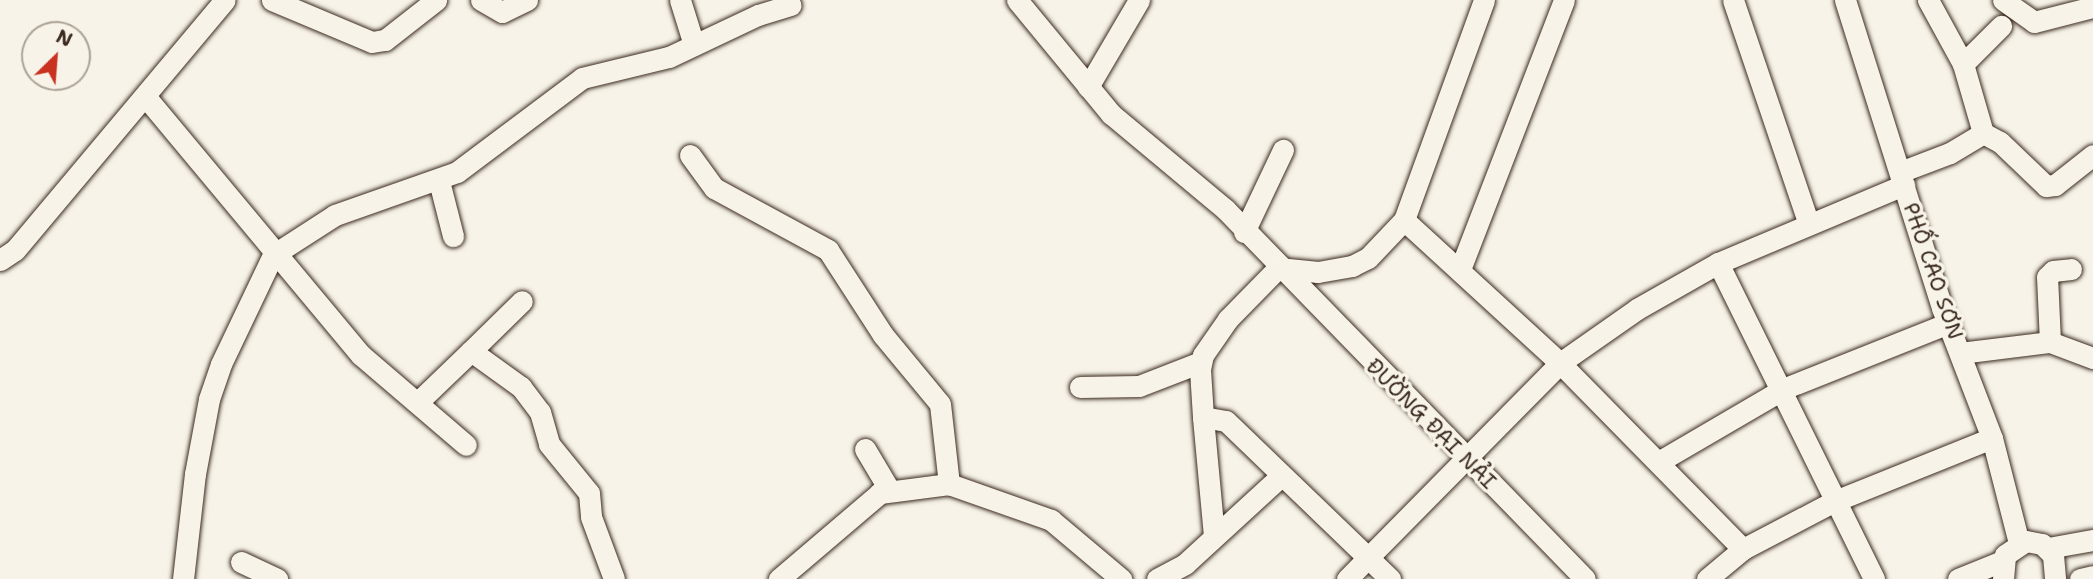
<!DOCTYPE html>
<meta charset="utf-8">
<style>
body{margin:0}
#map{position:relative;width:2093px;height:579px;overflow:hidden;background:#f7f3e8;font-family:"Shantell Sans",sans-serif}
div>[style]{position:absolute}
.roads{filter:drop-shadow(0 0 2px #3b2a1e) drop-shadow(0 0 2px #3b2a1e)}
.minor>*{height:21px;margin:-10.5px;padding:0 10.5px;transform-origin:10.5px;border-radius:10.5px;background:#f7f3e8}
span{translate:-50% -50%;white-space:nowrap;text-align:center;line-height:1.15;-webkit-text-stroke:7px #f7f3e8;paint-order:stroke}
.street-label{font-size:21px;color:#3b2a1e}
.north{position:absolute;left:21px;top:21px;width:70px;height:70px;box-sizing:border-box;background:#f7f3e8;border:2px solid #aca397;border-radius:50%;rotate:25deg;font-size:19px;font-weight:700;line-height:28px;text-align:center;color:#3b2a1e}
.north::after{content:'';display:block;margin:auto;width:24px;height:32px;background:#c8321e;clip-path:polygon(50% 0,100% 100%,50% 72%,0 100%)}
</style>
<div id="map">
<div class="roads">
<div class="minor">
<i style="left:272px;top:0;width:108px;rotate:22.8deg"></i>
<i style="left:372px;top:42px;width:13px;rotate:-9deg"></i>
<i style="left:385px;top:40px;width:65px;rotate:-38.1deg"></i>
<i style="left:481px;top:0;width:24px;rotate:30deg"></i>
<i style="left:502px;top:12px;width:28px;rotate:-26deg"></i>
<i style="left:680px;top:0;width:47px;rotate:72.7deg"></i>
<i style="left:1017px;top:0;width:148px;rotate:50.5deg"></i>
<i style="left:1111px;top:114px;width:148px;rotate:39.8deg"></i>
<i style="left:1225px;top:209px;width:516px;rotate:45.78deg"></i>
<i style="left:1733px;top:0;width:234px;rotate:71.3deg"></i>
<i style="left:1845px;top:0;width:323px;rotate:72.5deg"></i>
<i style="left:1942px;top:308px;width:139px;rotate:69deg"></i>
<i style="left:1992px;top:438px;width:108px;rotate:75.6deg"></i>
<i style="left:1928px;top:0;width:73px;rotate:61.3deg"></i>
<i style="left:1963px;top:64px;width:72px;rotate:73.8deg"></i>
<i style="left:1983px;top:133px;width:19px;rotate:28deg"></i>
<i style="left:2000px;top:142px;width:64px;rotate:43.7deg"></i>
<i style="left:2046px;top:186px;width:9px;rotate:-6deg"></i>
<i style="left:2055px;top:185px;width:48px;rotate:-38.3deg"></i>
<i style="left:2003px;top:0;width:38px;rotate:35deg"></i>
<i style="left:2034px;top:22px;width:61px;rotate:-14.3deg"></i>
<i style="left:1963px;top:64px;width:54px;rotate:-45deg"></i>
<i style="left:1088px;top:87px;width:101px;rotate:-59.6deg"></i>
<i style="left:145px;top:96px;width:337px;rotate:50.2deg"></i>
<i style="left:361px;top:355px;width:138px;rotate:40.6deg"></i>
<i style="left:690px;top:155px;width:41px;rotate:54deg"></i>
<i style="left:714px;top:188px;width:130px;rotate:28.5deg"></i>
<i style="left:828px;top:250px;width:101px;rotate:57.1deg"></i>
<i style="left:883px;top:335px;width:89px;rotate:50.4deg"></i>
<i style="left:940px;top:404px;width:81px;rotate:83.6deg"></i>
<i style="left:949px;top:484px;width:70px;rotate:172.6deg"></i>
<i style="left:880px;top:493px;width:133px;rotate:139.6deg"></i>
<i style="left:1900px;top:172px;width:53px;rotate:-20.8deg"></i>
<i style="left:1950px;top:153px;width:39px;rotate:-31deg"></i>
<i style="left:439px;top:181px;width:57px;rotate:75.7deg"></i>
<i style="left:1404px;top:220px;width:212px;rotate:42.5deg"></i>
<i style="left:1560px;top:363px;width:261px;rotate:45.5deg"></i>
<i style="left:1244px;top:232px;width:91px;rotate:-64.6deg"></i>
<i style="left:0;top:260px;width:18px;rotate:-34deg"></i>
<i style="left:15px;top:250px;width:326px;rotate:-50deg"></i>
<i style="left:1718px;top:263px;width:352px;rotate:63.7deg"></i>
<i style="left:1461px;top:267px;width:286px;rotate:-68.9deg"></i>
<i style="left:1278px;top:268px;width:40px;rotate:5.7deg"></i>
<i style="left:1318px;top:272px;width:35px;rotate:-10deg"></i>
<i style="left:1352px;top:266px;width:18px;rotate:-27deg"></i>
<i style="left:1368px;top:258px;width:52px;rotate:-46.5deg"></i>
<i style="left:1404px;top:220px;width:234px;rotate:-70deg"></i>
<i style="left:2050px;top:342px;width:65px;rotate:-92.6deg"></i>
<i style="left:2047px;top:277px;width:8px;rotate:-45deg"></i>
<i style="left:2053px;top:271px;width:18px;rotate:-6deg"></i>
<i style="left:471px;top:351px;width:71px;rotate:-44.4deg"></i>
<i style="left:1960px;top:353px;width:91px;rotate:-7deg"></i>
<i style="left:2050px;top:342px;width:46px;rotate:20.4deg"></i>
<i style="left:1080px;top:387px;width:59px;rotate:-1deg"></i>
<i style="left:1139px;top:386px;width:66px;rotate:-21.2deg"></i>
<i style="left:419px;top:401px;width:72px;rotate:-43.9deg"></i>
<i style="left:471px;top:351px;width:62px;rotate:35.8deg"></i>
<i style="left:521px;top:387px;width:31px;rotate:53deg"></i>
<i style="left:540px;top:412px;width:33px;rotate:74deg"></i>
<i style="left:549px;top:444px;width:63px;rotate:50.8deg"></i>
<i style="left:589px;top:493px;width:24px;rotate:85deg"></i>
<i style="left:591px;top:517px;width:66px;rotate:69.6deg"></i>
<i style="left:1203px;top:417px;width:48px;rotate:-93.6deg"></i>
<i style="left:1200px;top:369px;width:14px;rotate:-78deg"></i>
<i style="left:1203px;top:355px;width:44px;rotate:-55.2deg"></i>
<i style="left:1228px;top:319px;width:71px;rotate:-45.6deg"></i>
<i style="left:865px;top:449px;width:49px;rotate:59.2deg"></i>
<i style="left:1660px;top:461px;width:143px;rotate:-30.3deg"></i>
<i style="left:1783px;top:389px;width:179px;rotate:-21.7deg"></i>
<i style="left:949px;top:484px;width:108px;rotate:19.4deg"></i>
<i style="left:1051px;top:520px;width:92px;rotate:40.1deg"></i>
<i style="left:1214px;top:536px;width:120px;rotate:-95.3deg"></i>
<i style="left:1203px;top:417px;width:23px;rotate:10deg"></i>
<i style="left:1226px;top:421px;width:228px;rotate:43.9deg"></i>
<i style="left:2048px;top:548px;width:46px;rotate:-10.1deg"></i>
<i style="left:241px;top:562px;width:40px;rotate:25deg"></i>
<i style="left:183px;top:579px;width:106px;rotate:-83.5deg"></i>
<i style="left:195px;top:474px;width:76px;rotate:-79.4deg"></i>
<i style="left:209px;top:399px;width:37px;rotate:-71deg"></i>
<i style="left:221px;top:364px;width:121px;rotate:-64.5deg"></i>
<i style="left:273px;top:255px;width:74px;rotate:-32.8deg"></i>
<i style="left:335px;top:215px;width:129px;rotate:-19.4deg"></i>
<i style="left:457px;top:172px;width:156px;rotate:-36.9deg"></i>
<i style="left:582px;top:78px;width:89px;rotate:-13.6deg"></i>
<i style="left:669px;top:57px;width:98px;rotate:-25.3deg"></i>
<i style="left:758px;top:15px;width:34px;rotate:-17deg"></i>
<i style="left:1157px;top:579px;width:32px;rotate:-28deg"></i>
<i style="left:1185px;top:564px;width:129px;rotate:-42.5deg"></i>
<i style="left:1347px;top:579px;width:303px;rotate:-45.4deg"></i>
<i style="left:1560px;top:363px;width:94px;rotate:-35deg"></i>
<i style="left:1637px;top:309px;width:93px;rotate:-29.6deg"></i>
<i style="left:1718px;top:263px;width:202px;rotate:-22.8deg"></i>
<i style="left:1707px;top:579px;width:47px;rotate:-39.8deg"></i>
<i style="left:1743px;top:549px;width:104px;rotate:-27.6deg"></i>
<i style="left:1835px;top:501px;width:169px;rotate:-21.9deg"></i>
<i style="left:1958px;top:579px;width:48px;rotate:-22.2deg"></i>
<i style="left:2003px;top:579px;width:24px;rotate:-85deg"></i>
<i style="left:2005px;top:555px;width:25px;rotate:-34deg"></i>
<i style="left:2026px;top:541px;width:16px;rotate:11deg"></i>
<i style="left:2042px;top:544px;width:16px;rotate:45deg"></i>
<i style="left:2053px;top:555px;width:24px;rotate:85deg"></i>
<i style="left:2080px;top:579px;width:13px;rotate:-13deg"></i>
</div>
</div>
<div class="street-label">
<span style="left:1933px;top:271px;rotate:71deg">PHỐ CAO SƠN</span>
<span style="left:1431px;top:424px;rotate:45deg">ĐƯỜNG ĐẠI NẢI</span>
</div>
<div class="north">N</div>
</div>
